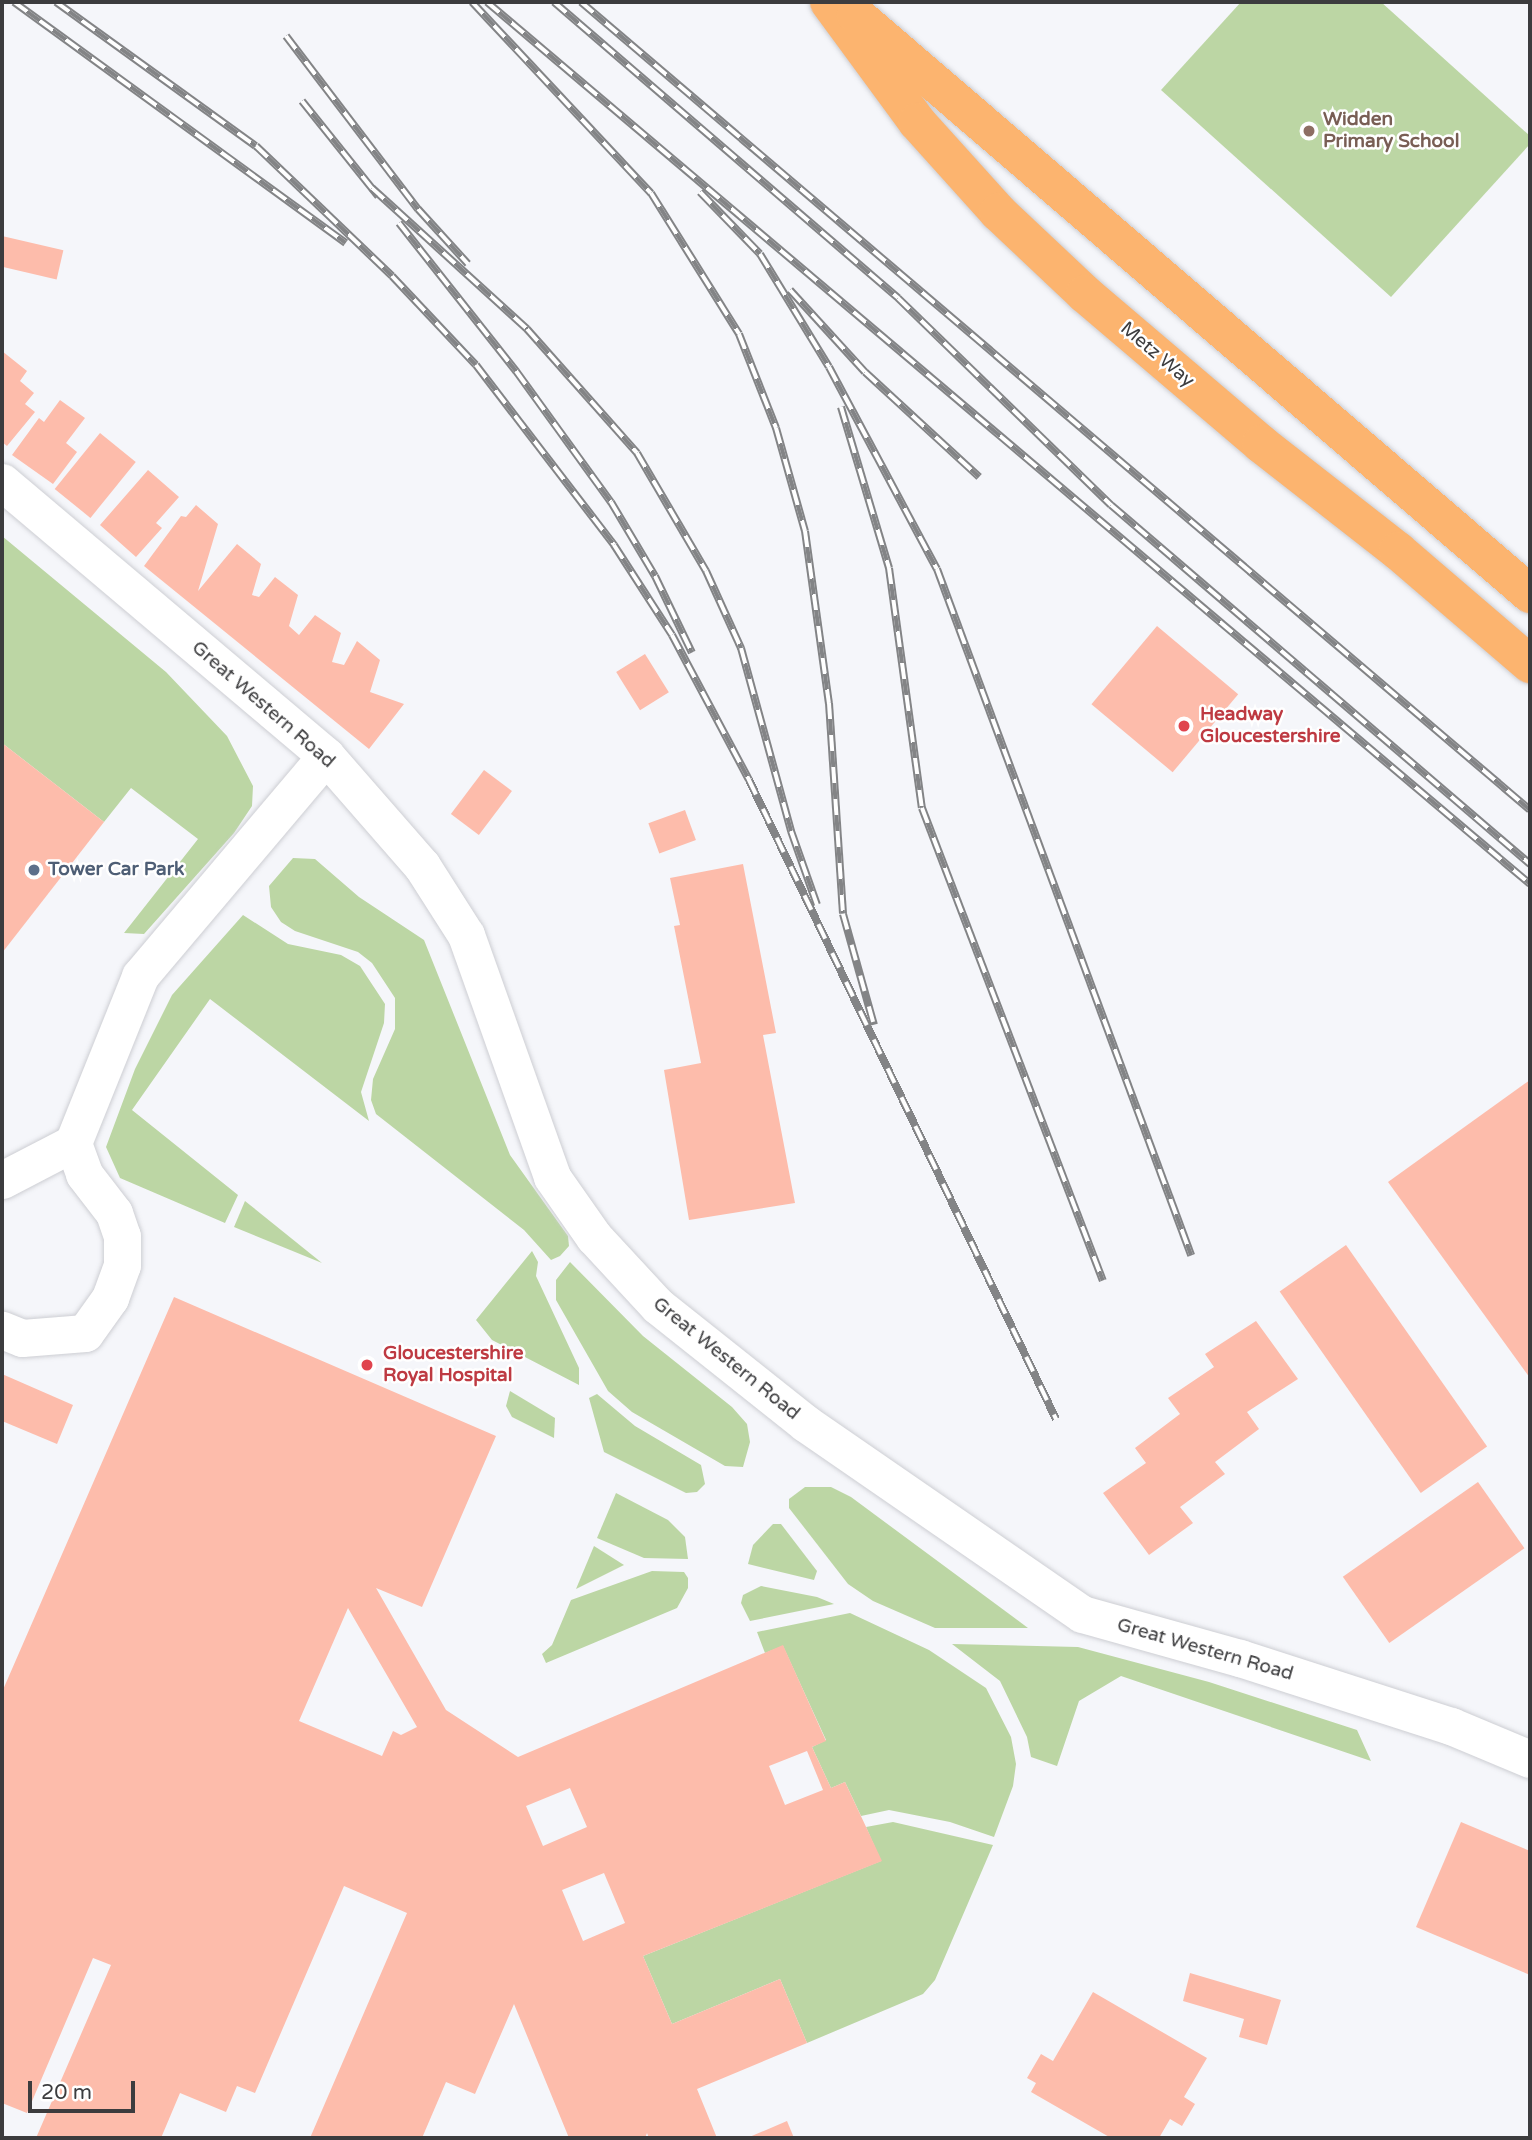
<!DOCTYPE html>
<style>
body{margin:0}
#map{position:relative;width:1532px;height:2140px;overflow:hidden;background:#f5f6fa;font-family:"Varela Round",sans-serif}
div>[style]{position:absolute}
.green>*{inset:0;background:#bcd6a4}
.building>*{inset:0;background:#fdbcab;transform-origin:0 0}
.roads{filter:drop-shadow(0 0 2px #cdced3) drop-shadow(0 0 2px #cdced3)}
.minor>*{height:37px;margin:-18.5px;padding:0 18.5px;transform-origin:18.5px;border-radius:18.5px;background:#fff}
.primary>*{height:38px;margin:-19px;padding:0 19px;transform-origin:19px;border-radius:19px;background:#fcb46f}
.rail>*{height:8px;margin-top:-4px;transform-origin:0;background:repeating-linear-gradient(90deg,#fff 0 16px,#838486 0 32px);box-sizing:border-box;border-block:2px solid #838486}
.dots>*{width:19px;height:19px;translate:-50% -50%;box-sizing:border-box;border:4px solid #fff;border-radius:50%}
span{translate:-50% -50%;white-space:nowrap;text-align:center;line-height:1.15;-webkit-text-stroke:5px #fff;paint-order:stroke}
.education-label{font-size:19px;color:#785e54;font-weight:700}
.left{translate:0 -50%;text-align:left}
.street-label{font-size:19px;color:#3c3c3e}
.health-label{font-size:19px;color:#be3a42;font-weight:700}
.service-label{font-size:19px;color:#4e5e75;font-weight:700}
.frame{position:absolute;inset:0;border:4px solid #3c3c3e;pointer-events:none}
.scale{position:absolute;left:28px;top:2081px;width:107px;height:32px;box-sizing:border-box;border:4px solid #3c3c3e;border-top:0;padding-left:9px;font-size:21px;line-height:24px;white-space:nowrap;color:#3c3c3e;-webkit-text-stroke:5px #fff;paint-order:stroke}
</style>
<div id="map">
<div class="green">
<i style="clip-path:polygon(1241px 2px,1381px 2px,1530px 136px,1530px 144px,1391px 297px,1161px 90px)"></i>
<i style="clip-path:polygon(2px 536px,166px 672px,227px 736px,253px 786px,252px 806px,234px 833px,144px 934px,124px 933px,198px 839px,131px 788px,104px 822px,2px 743px)"></i>
<i style="clip-path:polygon(293px 858px,315px 859px,359px 897px,424px 940px,510px 1155px,568px 1236px,569px 1246px,560px 1256px,551px 1260px,524px 1230px,376px 1114px,371px 1100px,373px 1079px,395px 1029px,395px 998px,372px 963px,358px 952px,295px 931px,281px 922px,271px 907px,269px 886px)"></i>
<i style="clip-path:polygon(243px 915px,288px 944px,341px 955px,360px 966px,385px 1004px,384px 1023px,361px 1092px,369px 1121px,210px 999px,132px 1110px,238px 1195px,225px 1223px,120px 1178px,106px 1147px,135px 1069px,172px 995px)"></i>
<i style="clip-path:polygon(245px 1201px,322px 1263px,234px 1227px)"></i>
<i style="clip-path:polygon(532px 1251px,538px 1262px,536px 1276px,579px 1368px,579px 1385px,492px 1340px,476px 1320px)"></i>
<i style="clip-path:polygon(570px 1262px,643px 1336px,732px 1407px,747px 1424px,750px 1442px,743px 1467px,725px 1466px,632px 1412px,608px 1391px,556px 1300px,556px 1280px)"></i>
<i style="clip-path:polygon(510px 1391px,555px 1418px,554px 1438px,512px 1417px,506px 1406px)"></i>
<i style="clip-path:polygon(597px 1394px,635px 1426px,701px 1465px,705px 1484px,697px 1492px,686px 1493px,604px 1452px,589px 1398px)"></i>
<i style="clip-path:polygon(805px 1487px,831px 1487px,851px 1497px,1028px 1628px,935px 1628px,873px 1601px,848px 1584px,789px 1508px,789px 1499px)"></i>
<i style="clip-path:polygon(616px 1493px,668px 1520px,685px 1537px,688px 1559px,644px 1558px,597px 1538px)"></i>
<i style="clip-path:polygon(773px 1524px,781px 1524px,817px 1571px,814px 1580px,748px 1564px,753px 1545px)"></i>
<i style="clip-path:polygon(594px 1546px,624px 1565px,576px 1589px)"></i>
<i style="clip-path:polygon(652px 1571px,684px 1572px,688px 1578px,688px 1588px,677px 1608px,546px 1663px,542px 1654px,552px 1645px,571px 1600px)"></i>
<i style="clip-path:polygon(761px 1586px,817px 1597px,834px 1604px,750px 1621px,741px 1603px,743px 1595px)"></i>
<i style="clip-path:polygon(850px 1613px,929px 1650px,986px 1688px,1011px 1737px,1016px 1764px,1013px 1786px,994px 1837px,950px 1822px,889px 1810px,861px 1816px,845px 1782px,831px 1788px,812px 1747px,826px 1740px,783px 1646px,765px 1653px,757px 1632px)"></i>
<i style="clip-path:polygon(952px 1644px,1078px 1647px,1209px 1682px,1357px 1730px,1371px 1761px,1121px 1676px,1079px 1701px,1057px 1766px,1031px 1757px,1027px 1737px,1000px 1681px)"></i>
<i style="clip-path:polygon(893px 1822px,993px 1845px,935px 1980px,923px 1994px,807px 2043px,780px 1979px,672px 2024px,643px 1956px,881px 1861px,866px 1827px)"></i>
</div>
<div class="building">
<i style="left:2px;top:236px;width:63px;height:30px;rotate:13deg"></i>
<i style="clip-path:polygon(2px 351px,27px 371px,20px 381px,34px 393px,25px 404px,35px 412px,7px 446px,2px 442px)"></i>
<i style="clip-path:polygon(60px 400px,85px 418px,66px 443px,77px 452px,53px 484px,12px 455px,39px 418px,44px 422px)"></i>
<i style="left:100px;top:433px;width:46px;height:72px;rotate:39deg"></i>
<i style="clip-path:polygon(148px 470px,179px 497px,156px 523px,162px 528px,136px 557px,100px 525px)"></i>
<i style="clip-path:polygon(196px 505px,218px 524px,198px 591px,237px 544px,261px 564px,252px 595px,259px 597px,275px 577px,298px 595px,289px 626px,299px 635px,315px 615px,341px 633px,332px 662px,344px 665px,357px 641px,380px 660px,370px 692px,404px 704px,369px 749px,144px 566px,181px 516px,186px 517px)"></i>
<i style="left:1157px;top:626px;width:106px;height:102px;rotate:40deg"></i>
<i style="left:645px;top:654px;width:45px;height:34px;rotate:58deg"></i>
<i style="clip-path:polygon(2px 743px,104px 822px,2px 953px)"></i>
<i style="left:484px;top:770px;width:35px;height:55px;rotate:37deg"></i>
<i style="left:685px;top:810px;width:32px;height:39px;rotate:70deg"></i>
<i style="clip-path:polygon(743px 864px,776px 1033px,763px 1035px,795px 1203px,689px 1220px,664px 1070px,701px 1063px,674px 926px,680px 925px,670px 878px)"></i>
<i style="clip-path:polygon(1530px 1080px,1530px 1378px,1388px 1182px)"></i>
<i style="left:1346px;top:1245px;width:246px;height:81px;rotate:55deg"></i>
<i style="clip-path:polygon(evenodd,174px 1297px,496px 1436px,422px 1607px,376px 1588px,446px 1710px,518px 1757px,783px 1645px,826px 1741px,812px 1747px,831px 1788px,845px 1782px,882px 1861px,643px 1956px,672px 2024px,780px 1979px,807px 2043px,697px 2089px,717px 2138px,649px 2138px,647px 2133px,645px 2138px,569px 2138px,514px 2004px,475px 2094px,446px 2082px,422px 2138px,310px 2138px,407px 1913px,344px 1886px,255px 2093px,237px 2086px,226px 2112px,180px 2093px,161px 2138px,36px 2138px,111px 1965px,93px 1958px,27px 2113px,2px 2103px,2px 1692px,174px 1297px,348px 1608px,417px 1727px,401px 1735px,393px 1731px,382px 1756px,299px 1721px,348px 1608px,174px 1297px,807px 1751px,823px 1790px,785px 1805px,769px 1766px,807px 1751px,174px 1297px,570px 1788px,587px 1827px,543px 1846px,526px 1806px,570px 1788px,174px 1297px,604px 1873px,625px 1923px,583px 1941px,562px 1890px,604px 1873px)"></i>
<i style="clip-path:polygon(1256px 1321px,1298px 1379px,1247px 1412px,1259px 1429px,1215px 1462px,1225px 1474px,1180px 1507px,1193px 1523px,1149px 1555px,1103px 1493px,1146px 1463px,1135px 1448px,1180px 1414px,1168px 1398px,1214px 1367px,1205px 1354px)"></i>
<i style="clip-path:polygon(2px 1374px,73px 1405px,57px 1444px,2px 1421px)"></i>
<i style="left:1478px;top:1482px;width:81px;height:165px;rotate:55deg"></i>
<i style="clip-path:polygon(1461px 1822px,1530px 1851px,1530px 1975px,1416px 1927px)"></i>
<i style="clip-path:polygon(1190px 1973px,1281px 2000px,1267px 2045px,1239px 2037px,1244px 2019px,1183px 2001px)"></i>
<i style="clip-path:polygon(1093px 1992px,1207px 2058px,1184px 2097px,1195px 2104px,1182px 2126px,1170px 2119px,1159px 2138px,1111px 2138px,1031px 2092px,1036px 2083px,1027px 2078px,1041px 2054px,1053px 2061px)"></i>
<i style="clip-path:polygon(787px 2121px,794px 2138px,747px 2138px)"></i>
</div>
<div class="roads">
<div class="minor">
<i style="left:2px;top:482px;width:424px;rotate:40.2deg"></i>
<i style="left:326px;top:756px;width:146px;rotate:48.9deg"></i>
<i style="left:422px;top:866px;width:82px;rotate:57.5deg"></i>
<i style="left:466px;top:935px;width:257px;rotate:70.4deg"></i>
<i style="left:552px;top:1177px;width:73px;rotate:55deg"></i>
<i style="left:594px;top:1237px;width:94px;rotate:47.2deg"></i>
<i style="left:658px;top:1306px;width:188px;rotate:38.5deg"></i>
<i style="left:805px;top:1423px;width:336px;rotate:34.6deg"></i>
<i style="left:1082px;top:1614px;width:164px;rotate:15.6deg"></i>
<i style="left:1240px;top:1658px;width:222px;rotate:17.9deg"></i>
<i style="left:1451px;top:1726px;width:86px;rotate:22.7deg"></i>
<i style="left:73px;top:1143px;width:180px;rotate:-68.1deg"></i>
<i style="left:140px;top:976px;width:288px;rotate:-49.8deg"></i>
<i style="left:2px;top:1180px;width:80px;rotate:-27.5deg"></i>
<i style="left:73px;top:1143px;width:33px;rotate:70deg"></i>
<i style="left:84px;top:1174px;width:49px;rotate:52.4deg"></i>
<i style="left:114px;top:1213px;width:24px;rotate:71deg"></i>
<i style="left:122px;top:1236px;width:29px;rotate:90deg"></i>
<i style="left:122px;top:1265px;width:35px;rotate:110deg"></i>
<i style="left:110px;top:1298px;width:43px;rotate:125.5deg"></i>
<i style="left:85px;top:1333px;width:63px;rotate:175.5deg"></i>
<i style="left:22px;top:1338px;width:22px;rotate:-158deg"></i>
</div>
<div class="primary">
<i style="left:829px;top:2px;width:149px;rotate:53.7deg"></i>
<i style="left:917px;top:122px;width:121px;rotate:48deg"></i>
<i style="left:998px;top:212px;width:120px;rotate:43.3deg"></i>
<i style="left:1085px;top:294px;width:231px;rotate:40.4deg"></i>
<i style="left:1261px;top:444px;width:174px;rotate:38deg"></i>
<i style="left:1398px;top:551px;width:174px;rotate:40.6deg"></i>
<i style="left:856px;top:15px;width:889px;rotate:40.66deg"></i>
</div>
</div>
<div class="rail">
<i style="left:14px;top:2px;width:410px;rotate:36deg"></i>
<i style="left:56px;top:2px;width:246px;rotate:35.8deg"></i>
<i style="left:256px;top:146px;width:188px;rotate:43.7deg"></i>
<i style="left:392px;top:276px;width:122px;rotate:46.7deg"></i>
<i style="left:476px;top:365px;width:227px;rotate:52.5deg"></i>
<i style="left:614px;top:545px;width:107px;rotate:57.2deg"></i>
<i style="left:672px;top:635px;width:164px;rotate:62deg"></i>
<i style="left:749px;top:780px;width:709px;rotate:64.34deg"></i>
<i style="left:472px;top:2px;width:262px;rotate:46.9deg"></i>
<i style="left:651px;top:193px;width:166px;rotate:58deg"></i>
<i style="left:739px;top:334px;width:101px;rotate:68.5deg"></i>
<i style="left:776px;top:428px;width:107px;rotate:74.3deg"></i>
<i style="left:805px;top:531px;width:174px;rotate:82.1deg"></i>
<i style="left:829px;top:703px;width:211px;rotate:86.2deg"></i>
<i style="left:843px;top:914px;width:115px;rotate:74.4deg"></i>
<i style="left:487px;top:2px;width:1366px;rotate:40.22deg"></i>
<i style="left:554px;top:2px;width:454px;rotate:40.7deg"></i>
<i style="left:898px;top:298px;width:297px;rotate:44.2deg"></i>
<i style="left:1111px;top:505px;width:552px;rotate:40.59deg"></i>
<i style="left:581px;top:2px;width:1246px;rotate:40.41deg"></i>
<i style="left:286px;top:36px;width:218px;rotate:52.7deg"></i>
<i style="left:418px;top:209px;width:74px;rotate:47.7deg"></i>
<i style="left:302px;top:101px;width:122px;rotate:51.3deg"></i>
<i style="left:372px;top:188px;width:210px;rotate:42.3deg"></i>
<i style="left:527px;top:329px;width:166px;rotate:48.4deg"></i>
<i style="left:637px;top:453px;width:137px;rotate:59.7deg"></i>
<i style="left:706px;top:571px;width:85px;rotate:65.6deg"></i>
<i style="left:741px;top:648px;width:190px;rotate:74.7deg"></i>
<i style="left:791px;top:831px;width:78px;rotate:70.6deg"></i>
<i style="left:700px;top:192px;width:86px;rotate:45.9deg"></i>
<i style="left:760px;top:254px;width:132px;rotate:58.6deg"></i>
<i style="left:829px;top:367px;width:229px;rotate:61.9deg"></i>
<i style="left:937px;top:569px;width:732px;rotate:69.68deg"></i>
<i style="left:399px;top:223px;width:189px;rotate:51.7deg"></i>
<i style="left:516px;top:371px;width:162px;rotate:54.1deg"></i>
<i style="left:611px;top:502px;width:86px;rotate:59.3deg"></i>
<i style="left:655px;top:576px;width:85px;rotate:64.3deg"></i>
<i style="left:790px;top:290px;width:111px;rotate:47.6deg"></i>
<i style="left:865px;top:372px;width:155px;rotate:42.6deg"></i>
<i style="left:841px;top:407px;width:168px;rotate:73.4deg"></i>
<i style="left:889px;top:568px;width:242px;rotate:82.2deg"></i>
<i style="left:922px;top:808px;width:506px;rotate:69.06deg"></i>
</div>
<div class="dots">
<i style="left:1309px;top:131px;background:#8d6e63"></i>
<i style="left:1184px;top:726px;background:#e0444e"></i>
<i style="left:34px;top:870px;background:#5c6f8a"></i>
<i style="left:367px;top:1365px;background:#e0444e"></i>
</div>
<div class="education-label">
<span class="left" style="left:1323px;top:131px">Widden<br>Primary School</span>
</div>
<div class="street-label">
<span style="left:1157px;top:355px;rotate:40deg">Metz Way</span>
<span style="left:263px;top:705px;rotate:41deg">Great Western Road</span>
<span style="left:726px;top:1359px;rotate:39deg">Great Western Road</span>
<span style="left:1205px;top:1650px;rotate:16deg">Great Western Road</span>
</div>
<div class="health-label">
<span class="left" style="left:1200px;top:726px">Headway<br>Gloucestershire</span>
<span class="left" style="left:383px;top:1365px">Gloucestershire<br>Royal Hospital</span>
</div>
<div class="service-label">
<span class="left" style="left:48px;top:870px">Tower Car Park</span>
</div>
<div class="frame"></div>
<div class="scale">20 m</div>
</div>
